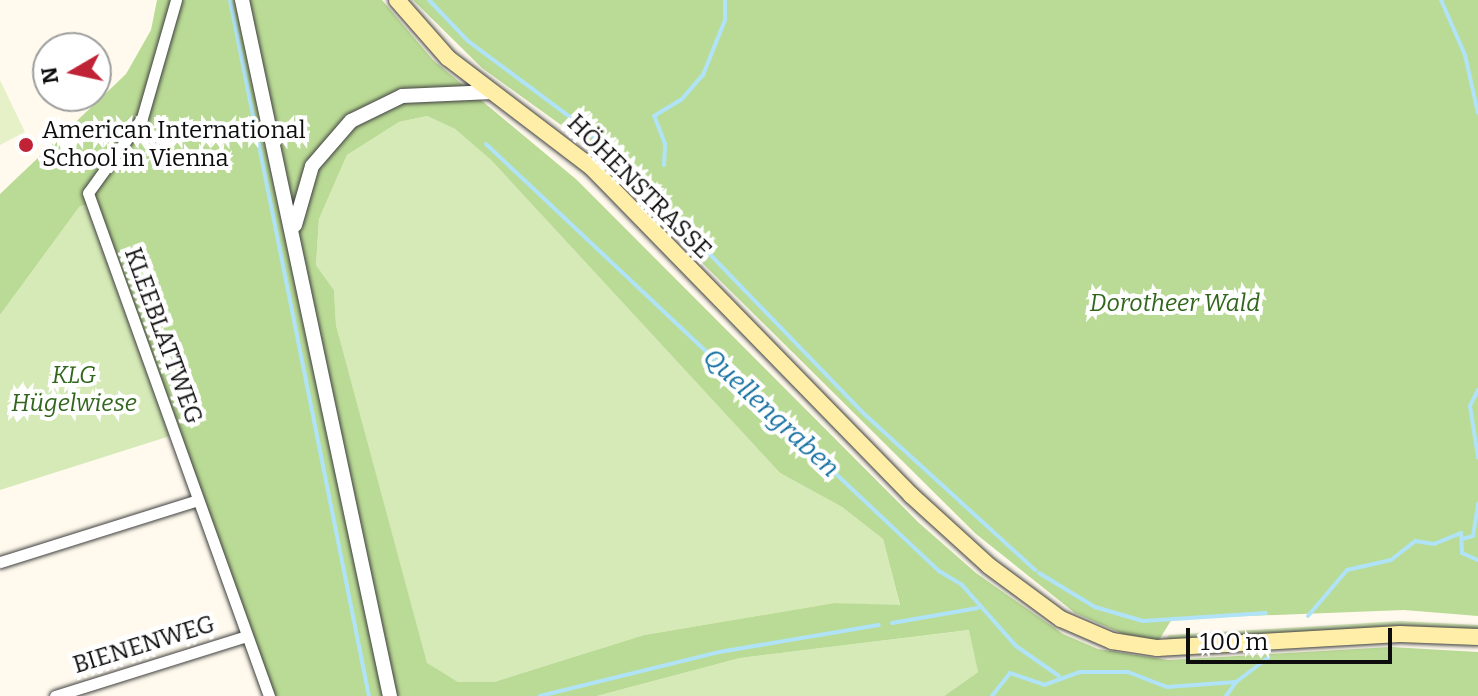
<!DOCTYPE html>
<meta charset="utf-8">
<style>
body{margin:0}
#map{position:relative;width:1478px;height:696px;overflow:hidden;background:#fffaed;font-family:Bitter,serif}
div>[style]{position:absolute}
.green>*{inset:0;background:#d5eab6}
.forest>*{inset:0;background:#badb95}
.pitch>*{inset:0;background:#e6f1c8}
.stream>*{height:4px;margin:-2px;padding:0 2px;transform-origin:2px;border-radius:2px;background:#b0e3f7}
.roads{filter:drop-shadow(0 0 2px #404040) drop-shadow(0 0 2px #404040)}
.minor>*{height:11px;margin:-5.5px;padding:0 5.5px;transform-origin:5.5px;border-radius:5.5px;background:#fff}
.tertiary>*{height:14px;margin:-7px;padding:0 7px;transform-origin:7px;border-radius:7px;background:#fff}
.secondary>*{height:16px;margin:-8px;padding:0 8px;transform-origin:8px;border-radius:8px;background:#ffeea8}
.dots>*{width:22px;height:22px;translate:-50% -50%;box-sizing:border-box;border:4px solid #fff;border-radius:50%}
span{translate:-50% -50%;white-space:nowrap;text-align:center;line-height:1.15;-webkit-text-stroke:8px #fff;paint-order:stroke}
.poi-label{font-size:24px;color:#0d0d0d}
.left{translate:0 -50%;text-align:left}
.street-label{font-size:24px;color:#0d0d0d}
.park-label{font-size:24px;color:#31661c;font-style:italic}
.water-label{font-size:26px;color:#146fa1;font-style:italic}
.north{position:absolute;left:32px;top:32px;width:80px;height:80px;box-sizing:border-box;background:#fff;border:2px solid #9e9e9e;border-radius:50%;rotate:261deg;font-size:22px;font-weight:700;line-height:32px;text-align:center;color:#0d0d0d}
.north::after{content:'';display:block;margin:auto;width:28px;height:36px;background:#c02236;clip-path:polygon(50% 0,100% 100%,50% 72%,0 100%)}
.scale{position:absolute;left:1186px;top:628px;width:206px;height:36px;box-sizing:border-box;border:4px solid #0d0d0d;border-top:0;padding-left:10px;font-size:24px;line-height:28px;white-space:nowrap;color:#0d0d0d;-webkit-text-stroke:6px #fff;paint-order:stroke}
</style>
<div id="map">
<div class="green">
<i style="clip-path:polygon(427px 116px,455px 129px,491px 160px,780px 473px,842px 507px,883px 539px,900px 606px,834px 603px,644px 635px,494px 682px,458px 682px,427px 664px,336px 325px,334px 290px,316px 265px,319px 219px,347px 155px,399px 122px)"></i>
<i style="clip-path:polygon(87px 205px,170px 436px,0 490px,0 315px,80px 206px)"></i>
<i style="clip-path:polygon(1400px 621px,1478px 625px,1478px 630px,1405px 626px,1164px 641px,1169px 635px)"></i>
<i style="clip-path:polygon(970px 630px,978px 672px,944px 696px,597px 696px,740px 658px)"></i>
</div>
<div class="forest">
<i style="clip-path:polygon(evenodd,157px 0,382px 0,433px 60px,577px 180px,918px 522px,976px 573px,1063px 634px,1098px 649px,1168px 660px,1390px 647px,1478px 652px,1478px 696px,944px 696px,978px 672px,969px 630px,740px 658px,597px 696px,263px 696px,87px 205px,80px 206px,0 315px,0 194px,126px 74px,151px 30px,157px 0,427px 116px,455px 129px,491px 160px,780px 473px,842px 507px,883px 539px,900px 605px,834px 603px,644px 635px,494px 682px,458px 682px,427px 663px,336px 325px,334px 290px,316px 265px,319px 219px,347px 155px,399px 122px,427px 116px)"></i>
<i style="clip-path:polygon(413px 0,1478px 0,1478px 616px,1404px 610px,1172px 619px,1159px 640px,1123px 634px,1075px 613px,976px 534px,568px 130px,482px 68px)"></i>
</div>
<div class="pitch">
<i style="clip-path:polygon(0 80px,25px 132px,0 145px)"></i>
</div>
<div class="stream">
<i style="left:230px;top:0;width:710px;rotate:78.71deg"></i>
<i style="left:429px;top:0;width:57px;rotate:46.4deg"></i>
<i style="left:468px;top:41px;width:127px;rotate:36.7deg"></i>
<i style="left:1441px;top:0;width:60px;rotate:66.4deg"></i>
<i style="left:1465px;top:55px;width:59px;rotate:77.4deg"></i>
<i style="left:573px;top:119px;width:53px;rotate:41.2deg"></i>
<i style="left:486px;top:144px;width:623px;rotate:43.31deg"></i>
<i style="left:939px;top:571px;width:27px;rotate:31deg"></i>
<i style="left:962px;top:585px;width:81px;rotate:48.5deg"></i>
<i style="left:1016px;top:646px;width:52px;rotate:34.9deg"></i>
<i style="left:615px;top:156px;width:354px;rotate:46deg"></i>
<i style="left:861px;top:411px;width:236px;rotate:42.4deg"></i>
<i style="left:664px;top:165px;width:21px;rotate:-87deg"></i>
<i style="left:665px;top:144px;width:30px;rotate:-111deg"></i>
<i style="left:654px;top:116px;width:31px;rotate:-31deg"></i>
<i style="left:681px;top:100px;width:33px;rotate:-49deg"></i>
<i style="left:703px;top:75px;width:59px;rotate:-68.2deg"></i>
<i style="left:725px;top:20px;width:20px;rotate:-90deg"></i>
<i style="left:1478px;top:390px;width:18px;rotate:117deg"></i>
<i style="left:1470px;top:406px;width:52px;rotate:81.1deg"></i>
<i style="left:1462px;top:539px;width:11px;rotate:-15deg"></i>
<i style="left:1473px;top:536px;width:33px;rotate:-81deg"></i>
<i style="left:1039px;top:573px;width:66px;rotate:31.3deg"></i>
<i style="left:1095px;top:607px;width:50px;rotate:16.3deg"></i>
<i style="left:1143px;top:621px;width:123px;rotate:-3.7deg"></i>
<i style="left:1308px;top:616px;width:60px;rotate:-49.7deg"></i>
<i style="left:1347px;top:570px;width:45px;rotate:-12.8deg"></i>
<i style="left:1391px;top:560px;width:31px;rotate:-38deg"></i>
<i style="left:1415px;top:541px;width:19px;rotate:9deg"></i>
<i style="left:1434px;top:544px;width:29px;rotate:-22deg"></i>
<i style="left:1461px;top:533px;width:20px;rotate:87deg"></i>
<i style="left:1462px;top:553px;width:17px;rotate:24deg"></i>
<i style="left:892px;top:623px;width:87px;rotate:-9.9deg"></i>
<i style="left:540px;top:696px;width:184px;rotate:-13.8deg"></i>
<i style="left:719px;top:652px;width:162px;rotate:-9.6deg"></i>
<i style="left:992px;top:696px;width:29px;rotate:-52deg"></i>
<i style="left:1010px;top:673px;width:36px;rotate:19deg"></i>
<i style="left:1044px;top:685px;width:37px;rotate:-20deg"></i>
<i style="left:1079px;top:672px;width:49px"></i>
<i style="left:1128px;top:672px;width:42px;rotate:21deg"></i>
<i style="left:1167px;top:687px;width:69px;rotate:-4.1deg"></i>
<i style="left:1236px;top:682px;width:41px;rotate:-37.1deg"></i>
<i style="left:1226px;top:696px;width:17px;rotate:-54deg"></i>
</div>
<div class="roads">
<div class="minor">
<i style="left:176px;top:0;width:123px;rotate:106.1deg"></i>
<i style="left:142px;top:118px;width:92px;rotate:125.8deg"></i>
<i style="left:88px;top:193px;width:535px;rotate:70.21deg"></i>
<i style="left:0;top:562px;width:207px;rotate:-17.4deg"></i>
<i style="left:55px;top:696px;width:200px;rotate:-17.4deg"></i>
</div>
<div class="tertiary">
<i style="left:242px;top:0;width:712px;rotate:78deg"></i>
<i style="left:295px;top:225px;width:61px;rotate:-73.9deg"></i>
<i style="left:312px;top:166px;width:60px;rotate:-49.1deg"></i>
<i style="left:351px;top:121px;width:57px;rotate:-26.1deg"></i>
<i style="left:402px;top:96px;width:90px;rotate:-2.5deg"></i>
</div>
<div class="secondary">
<i style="left:397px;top:0;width:77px;rotate:48.7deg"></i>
<i style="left:448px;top:58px;width:180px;rotate:37.3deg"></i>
<i style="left:591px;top:167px;width:458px;rotate:45.7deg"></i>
<i style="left:911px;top:495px;width:105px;rotate:42.3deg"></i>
<i style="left:989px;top:566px;width:89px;rotate:36.4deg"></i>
<i style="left:1061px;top:619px;width:56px;rotate:23.3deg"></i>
<i style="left:1112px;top:641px;width:46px;rotate:8.8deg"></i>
<i style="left:1157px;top:648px;width:243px;rotate:-3.3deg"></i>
<i style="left:1400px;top:634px;width:78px;rotate:2.2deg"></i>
</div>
</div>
<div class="dots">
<i style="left:26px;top:145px;background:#c02236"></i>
</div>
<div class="poi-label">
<span class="left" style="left:42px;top:145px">American International<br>School in Vienna</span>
</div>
<div class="street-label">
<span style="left:639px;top:187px;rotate:45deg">HÖHENSTRASSE</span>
<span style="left:163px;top:336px;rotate:70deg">KLEEBLATTWEG</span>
<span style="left:144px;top:645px;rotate:-17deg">BIENENWEG</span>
</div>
<div class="park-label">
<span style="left:1175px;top:304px">Dorotheer Wald</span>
<span style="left:74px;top:390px">KLG<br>Hügelwiese</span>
</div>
<div class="water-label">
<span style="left:771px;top:413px;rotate:43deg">Quellengraben</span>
</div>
<div class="north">N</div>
<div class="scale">100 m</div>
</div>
